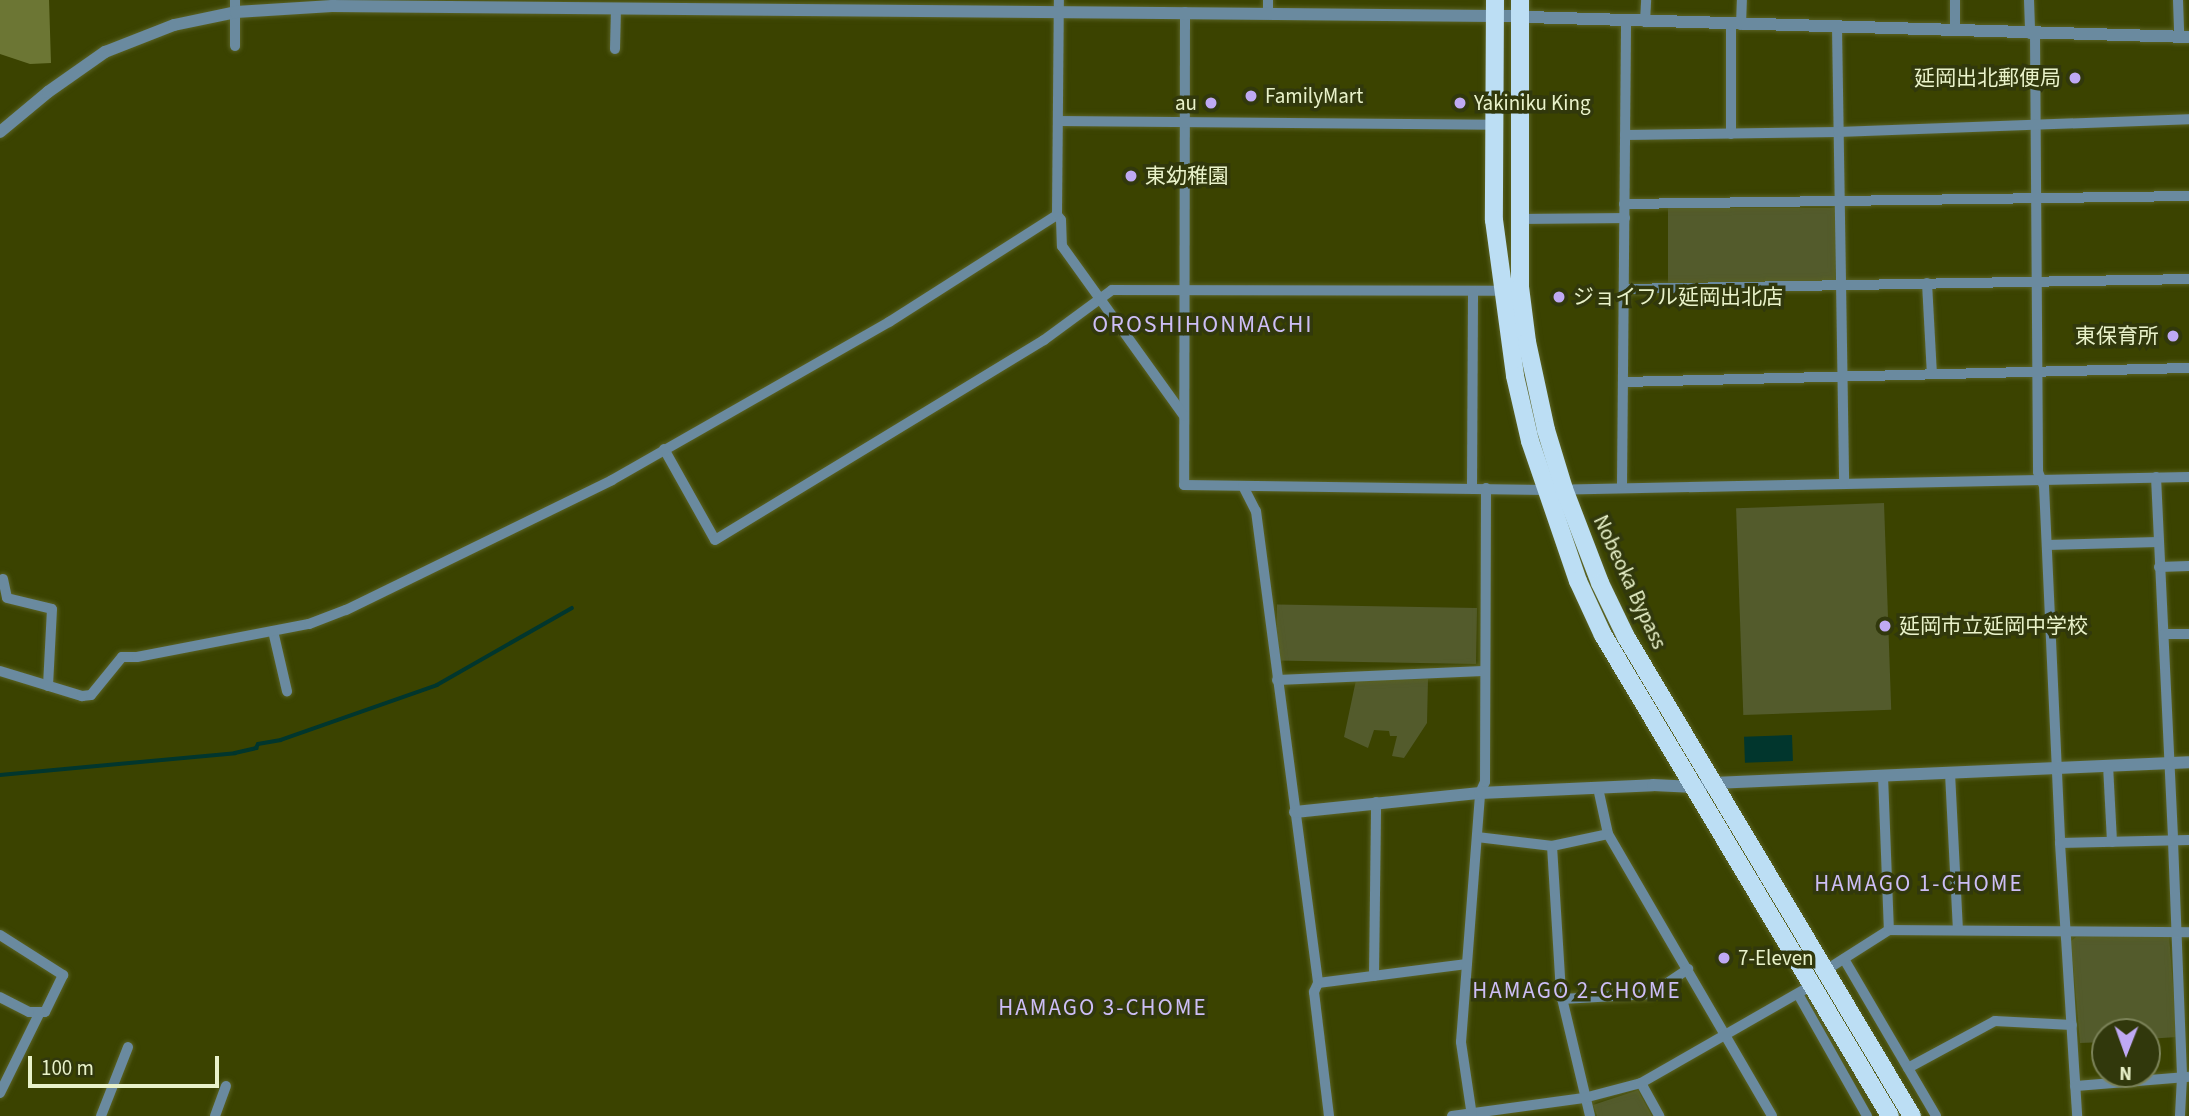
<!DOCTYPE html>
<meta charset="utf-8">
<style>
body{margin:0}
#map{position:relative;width:2189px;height:1116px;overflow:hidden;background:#3b4300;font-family:"Source Sans 3","Noto Sans JP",sans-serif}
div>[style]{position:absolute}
.green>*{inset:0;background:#535b2c;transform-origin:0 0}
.forest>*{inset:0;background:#6c7634}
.water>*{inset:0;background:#01362d;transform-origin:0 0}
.stream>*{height:3.5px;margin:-1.75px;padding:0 1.75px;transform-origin:1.75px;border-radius:1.75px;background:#01362d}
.roads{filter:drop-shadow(0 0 2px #5a6224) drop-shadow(0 0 2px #5a6224)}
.minor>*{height:10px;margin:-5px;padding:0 5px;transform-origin:5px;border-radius:5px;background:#6a8a9f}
.tertiary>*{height:12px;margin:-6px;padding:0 6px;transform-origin:6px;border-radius:6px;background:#6a8a9f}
.trunk>*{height:18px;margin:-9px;padding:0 9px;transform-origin:9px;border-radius:9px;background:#bcdef4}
.dots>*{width:19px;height:19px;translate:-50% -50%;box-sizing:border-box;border:4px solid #31380c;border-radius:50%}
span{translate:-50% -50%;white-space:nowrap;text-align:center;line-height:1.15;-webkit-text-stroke:7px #31380c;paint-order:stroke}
.poi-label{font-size:21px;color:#e9f2ca}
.right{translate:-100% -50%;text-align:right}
.left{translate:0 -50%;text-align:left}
.street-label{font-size:21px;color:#e9f2ca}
.neighbourhood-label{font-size:23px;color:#cdbef6;letter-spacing:2px}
.quarter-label{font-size:24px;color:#cdbef6;letter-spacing:2px}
.north{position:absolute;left:2091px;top:1018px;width:70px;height:70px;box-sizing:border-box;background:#31380c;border:2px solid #7b8258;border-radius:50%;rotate:181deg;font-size:19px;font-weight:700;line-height:28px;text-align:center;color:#e9f2ca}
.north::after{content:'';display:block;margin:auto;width:24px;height:32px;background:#bfa9f4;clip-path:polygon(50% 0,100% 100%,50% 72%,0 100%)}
.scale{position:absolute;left:28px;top:1056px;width:191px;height:32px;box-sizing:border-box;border:4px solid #e9f2ca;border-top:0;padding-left:9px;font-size:21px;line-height:24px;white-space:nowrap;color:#e9f2ca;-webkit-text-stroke:5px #31380c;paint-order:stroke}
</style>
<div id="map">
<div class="green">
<i style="left:1668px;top:208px;width:167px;height:75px"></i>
<i style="left:1884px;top:503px;width:207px;height:148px;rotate:88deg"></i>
<i style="left:1477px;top:608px;width:56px;height:200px;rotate:91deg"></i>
<i style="clip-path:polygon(1428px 679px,1427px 723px,1404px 758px,1392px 756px,1397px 736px,1390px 736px,1389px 731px,1374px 730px,1368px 748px,1344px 737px,1356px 680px)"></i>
<i style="clip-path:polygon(2169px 935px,2177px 1037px,2147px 1039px,2147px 1032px,2105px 1032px,2105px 1042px,2080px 1043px,2071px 941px,2076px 937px)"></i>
<i style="clip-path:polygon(1638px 1090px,1652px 1116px,1597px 1116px,1593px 1105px)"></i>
</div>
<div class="forest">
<i style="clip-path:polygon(0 0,49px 0,51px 63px,30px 64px,0 54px)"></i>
</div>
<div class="water">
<i style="left:1792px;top:735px;width:26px;height:48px;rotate:88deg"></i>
</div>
<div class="stream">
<i style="left:0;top:775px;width:236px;rotate:-5.3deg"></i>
<i style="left:235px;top:753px;width:22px;rotate:-13deg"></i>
<i style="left:256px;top:748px;width:4px;rotate:-63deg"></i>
<i style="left:258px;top:744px;width:23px;rotate:-10deg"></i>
<i style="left:281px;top:740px;width:165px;rotate:-19.4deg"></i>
<i style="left:437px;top:685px;width:155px;rotate:-29.7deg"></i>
</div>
<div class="roads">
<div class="minor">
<i style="left:235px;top:0;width:46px;rotate:90deg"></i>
<i style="left:2029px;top:0;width:34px;rotate:88deg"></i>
<i style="left:2178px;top:0;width:37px;rotate:88deg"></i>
<i style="left:1185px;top:12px;width:473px;rotate:90.1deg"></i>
<i style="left:1184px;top:485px;width:362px;rotate:0.8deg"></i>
<i style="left:1546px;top:490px;width:643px;rotate:-1.16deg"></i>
<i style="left:1268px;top:14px;width:14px;rotate:-90deg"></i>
<i style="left:1645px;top:22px;width:22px;rotate:-87deg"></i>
<i style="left:1731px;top:25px;width:109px;rotate:90deg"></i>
<i style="left:1741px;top:25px;width:25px;rotate:-88deg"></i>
<i style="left:1837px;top:27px;width:456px;rotate:89.1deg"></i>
<i style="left:1955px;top:31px;width:31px;rotate:-90deg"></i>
<i style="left:2035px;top:34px;width:438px;rotate:89.6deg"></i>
<i style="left:2038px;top:472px;width:15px;rotate:67deg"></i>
<i style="left:2044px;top:486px;width:357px;rotate:87.4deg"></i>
<i style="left:2060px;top:843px;width:274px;rotate:86.4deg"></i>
<i style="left:615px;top:49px;width:40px;rotate:-88.6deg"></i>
<i style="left:1058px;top:121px;width:436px;rotate:0.5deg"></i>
<i style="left:1625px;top:135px;width:213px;rotate:-0.8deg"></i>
<i style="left:1838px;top:132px;width:351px;rotate:-2.1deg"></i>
<i style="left:1624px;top:204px;width:565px;rotate:-0.81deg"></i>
<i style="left:1057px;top:215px;width:6px;rotate:51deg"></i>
<i style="left:1061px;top:220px;width:26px;rotate:88deg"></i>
<i style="left:1062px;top:246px;width:209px;rotate:54.3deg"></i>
<i style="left:1523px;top:219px;width:102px;rotate:-0.6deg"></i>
<i style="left:1927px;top:283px;width:91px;rotate:86.9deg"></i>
<i style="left:1624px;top:289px;width:565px;rotate:-1.01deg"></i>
<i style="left:1623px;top:382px;width:566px;rotate:-1.42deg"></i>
<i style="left:664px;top:449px;width:104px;rotate:60.7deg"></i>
<i style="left:715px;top:540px;width:385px;rotate:-31.3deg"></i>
<i style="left:1044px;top:340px;width:84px;rotate:-36.3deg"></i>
<i style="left:1112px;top:290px;width:391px;rotate:0.1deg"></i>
<i style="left:2156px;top:477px;width:364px;rotate:87.3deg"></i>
<i style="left:2173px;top:841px;width:236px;rotate:87.8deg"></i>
<i style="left:2182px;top:1077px;width:39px;rotate:93deg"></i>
<i style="left:1243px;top:486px;width:28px;rotate:63deg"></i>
<i style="left:1256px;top:511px;width:476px;rotate:82.5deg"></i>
<i style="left:1318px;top:983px;width:10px;rotate:114deg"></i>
<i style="left:1314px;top:992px;width:125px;rotate:83.1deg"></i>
<i style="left:1622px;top:486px;width:465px;rotate:-89.5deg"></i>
<i style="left:1472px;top:488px;width:197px;rotate:-89.7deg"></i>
<i style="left:2047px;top:545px;width:111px;rotate:-1.5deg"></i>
<i style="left:2159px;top:567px;width:30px;rotate:-2deg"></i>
<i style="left:3px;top:579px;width:19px;rotate:78deg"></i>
<i style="left:7px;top:598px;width:46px;rotate:13.7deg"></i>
<i style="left:52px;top:609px;width:77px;rotate:93deg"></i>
<i style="left:273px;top:631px;width:62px;rotate:76.9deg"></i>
<i style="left:2164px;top:634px;width:25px"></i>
<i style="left:0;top:671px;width:86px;rotate:17deg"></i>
<i style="left:82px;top:696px;width:9px;rotate:-6deg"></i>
<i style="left:91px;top:695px;width:49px;rotate:-50.8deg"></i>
<i style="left:122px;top:657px;width:15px"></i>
<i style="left:137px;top:657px;width:175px;rotate:-10.9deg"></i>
<i style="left:309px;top:624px;width:40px;rotate:-21deg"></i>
<i style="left:346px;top:610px;width:296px;rotate:-26deg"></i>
<i style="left:612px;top:480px;width:319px;rotate:-29.7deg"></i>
<i style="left:889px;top:322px;width:199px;rotate:-32.5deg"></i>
<i style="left:1057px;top:215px;width:215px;rotate:-89.5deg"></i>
<i style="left:1277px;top:680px;width:207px;rotate:-2.5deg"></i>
<i style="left:2108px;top:765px;width:77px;rotate:87deg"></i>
<i style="left:1950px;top:773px;width:157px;rotate:87.1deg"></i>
<i style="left:1883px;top:776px;width:154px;rotate:87.8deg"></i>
<i style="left:1598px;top:788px;width:47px;rotate:77.7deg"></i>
<i style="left:1608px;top:834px;width:326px;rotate:59.8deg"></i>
<i style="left:1477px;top:837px;width:76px;rotate:6.8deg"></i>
<i style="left:1552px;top:846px;width:57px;rotate:-12.1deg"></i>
<i style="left:2060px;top:843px;width:129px;rotate:-1.3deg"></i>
<i style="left:1552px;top:846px;width:148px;rotate:86.5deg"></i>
<i style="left:1561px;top:994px;width:125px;rotate:76.6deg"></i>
<i style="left:0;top:935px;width:75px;rotate:32.4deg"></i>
<i style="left:63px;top:975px;width:41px;rotate:115.9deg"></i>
<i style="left:45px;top:1012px;width:16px;rotate:180deg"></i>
<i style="left:29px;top:1012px;width:33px;rotate:-153deg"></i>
<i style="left:1844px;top:959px;width:182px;rotate:59.6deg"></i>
<i style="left:1826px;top:970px;width:75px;rotate:-32.4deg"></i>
<i style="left:1889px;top:930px;width:300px;rotate:0.4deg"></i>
<i style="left:1374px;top:976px;width:174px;rotate:-89.3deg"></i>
<i style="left:1318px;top:983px;width:150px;rotate:-7.3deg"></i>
<i style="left:1798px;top:994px;width:140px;rotate:60.5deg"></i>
<i style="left:1562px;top:999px;width:89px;rotate:-3.2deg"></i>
<i style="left:1651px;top:994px;width:45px;rotate:-34deg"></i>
<i style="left:1908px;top:1068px;width:99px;rotate:-28.4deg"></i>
<i style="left:1995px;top:1021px;width:77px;rotate:3deg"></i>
<i style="left:1641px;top:1083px;width:38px;rotate:61deg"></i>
<i style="left:2075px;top:1086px;width:113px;rotate:-4.6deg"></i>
<i style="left:0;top:1093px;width:90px;rotate:-63.7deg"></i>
<i style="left:101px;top:1116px;width:74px;rotate:-68.6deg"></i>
<i style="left:215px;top:1116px;width:32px;rotate:-70deg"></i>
<i style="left:1452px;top:1116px;width:133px;rotate:-7.8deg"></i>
<i style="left:1584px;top:1098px;width:59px;rotate:-14.7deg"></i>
<i style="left:1641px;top:1083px;width:197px;rotate:-29.8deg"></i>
<i style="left:1472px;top:1116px;width:75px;rotate:-98.5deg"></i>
<i style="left:1461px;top:1042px;width:250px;rotate:-85.6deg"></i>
<i style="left:1480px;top:793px;width:12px;rotate:-66deg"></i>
<i style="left:1485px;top:782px;width:294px;rotate:-89.8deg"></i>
</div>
<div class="tertiary">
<i style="left:0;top:132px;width:62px;rotate:-39.8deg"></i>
<i style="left:48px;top:92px;width:70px;rotate:-35.1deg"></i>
<i style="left:105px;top:52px;width:74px;rotate:-21.4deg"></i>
<i style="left:174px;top:25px;width:63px;rotate:-11.8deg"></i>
<i style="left:236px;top:12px;width:96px;rotate:-3.6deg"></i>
<i style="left:332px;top:6px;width:1162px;rotate:0.49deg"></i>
<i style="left:1494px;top:16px;width:695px;rotate:1.73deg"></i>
<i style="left:1295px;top:812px;width:186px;rotate:-5.9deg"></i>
<i style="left:1480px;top:793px;width:173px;rotate:-2.6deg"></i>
<i style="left:1653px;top:785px;width:42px;rotate:2.7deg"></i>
<i style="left:1695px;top:787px;width:19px;rotate:-12deg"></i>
<i style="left:1714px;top:783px;width:475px;rotate:-2.5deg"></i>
</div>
<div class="trunk">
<i style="left:1495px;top:0;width:220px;rotate:90.3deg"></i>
<i style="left:1494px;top:220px;width:157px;rotate:82.3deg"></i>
<i style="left:1515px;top:376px;width:67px;rotate:77deg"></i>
<i style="left:1530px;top:441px;width:148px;rotate:71.1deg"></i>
<i style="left:1578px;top:581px;width:60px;rotate:65.2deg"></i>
<i style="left:1603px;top:635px;width:560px;rotate:59.18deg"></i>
<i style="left:1520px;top:0;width:287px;rotate:90deg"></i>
<i style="left:1520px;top:287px;width:55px;rotate:82.7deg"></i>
<i style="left:1527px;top:342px;width:90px;rotate:77.8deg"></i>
<i style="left:1546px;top:430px;width:62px;rotate:73deg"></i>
<i style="left:1564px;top:489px;width:101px;rotate:69deg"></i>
<i style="left:1600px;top:583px;width:60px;rotate:64.3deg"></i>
<i style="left:1626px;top:637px;width:558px;rotate:59.16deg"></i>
</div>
</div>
<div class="dots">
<i style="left:2075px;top:78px;background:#bfa9f4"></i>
<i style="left:1251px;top:96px;background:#bfa9f4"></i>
<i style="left:1211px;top:103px;background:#bfa9f4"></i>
<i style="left:1460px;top:103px;background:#bfa9f4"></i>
<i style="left:1131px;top:176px;background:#bfa9f4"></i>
<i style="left:1559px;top:297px;background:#bfa9f4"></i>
<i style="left:2173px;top:336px;background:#bfa9f4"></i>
<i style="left:1885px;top:626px;background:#bfa9f4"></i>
<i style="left:1724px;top:958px;background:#bfa9f4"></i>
</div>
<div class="poi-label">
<span class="right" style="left:2061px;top:78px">延岡出北郵便局</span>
<span class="left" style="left:1265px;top:96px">FamilyMart</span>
<span class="right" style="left:1197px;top:103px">au</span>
<span class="left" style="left:1474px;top:103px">Yakiniku King</span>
<span class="left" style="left:1145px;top:176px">東幼稚園</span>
<span class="left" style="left:1573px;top:297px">ジョイフル延岡出北店</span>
<span class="right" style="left:2159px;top:336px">東保育所</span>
<span class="left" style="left:1899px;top:626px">延岡市立延岡中学校</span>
<span class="left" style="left:1738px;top:958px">7-Eleven</span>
</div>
<div class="street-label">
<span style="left:1630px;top:582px;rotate:65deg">Nobeoka Bypass</span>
</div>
<div class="neighbourhood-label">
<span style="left:1919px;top:884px">HAMAGO 1-CHOME</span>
<span style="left:1577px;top:991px">HAMAGO 2-CHOME</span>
<span style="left:1103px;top:1008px">HAMAGO 3-CHOME</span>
</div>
<div class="quarter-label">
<span style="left:1203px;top:325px">OROSHIHONMACHI</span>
</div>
<div class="north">N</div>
<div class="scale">100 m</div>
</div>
